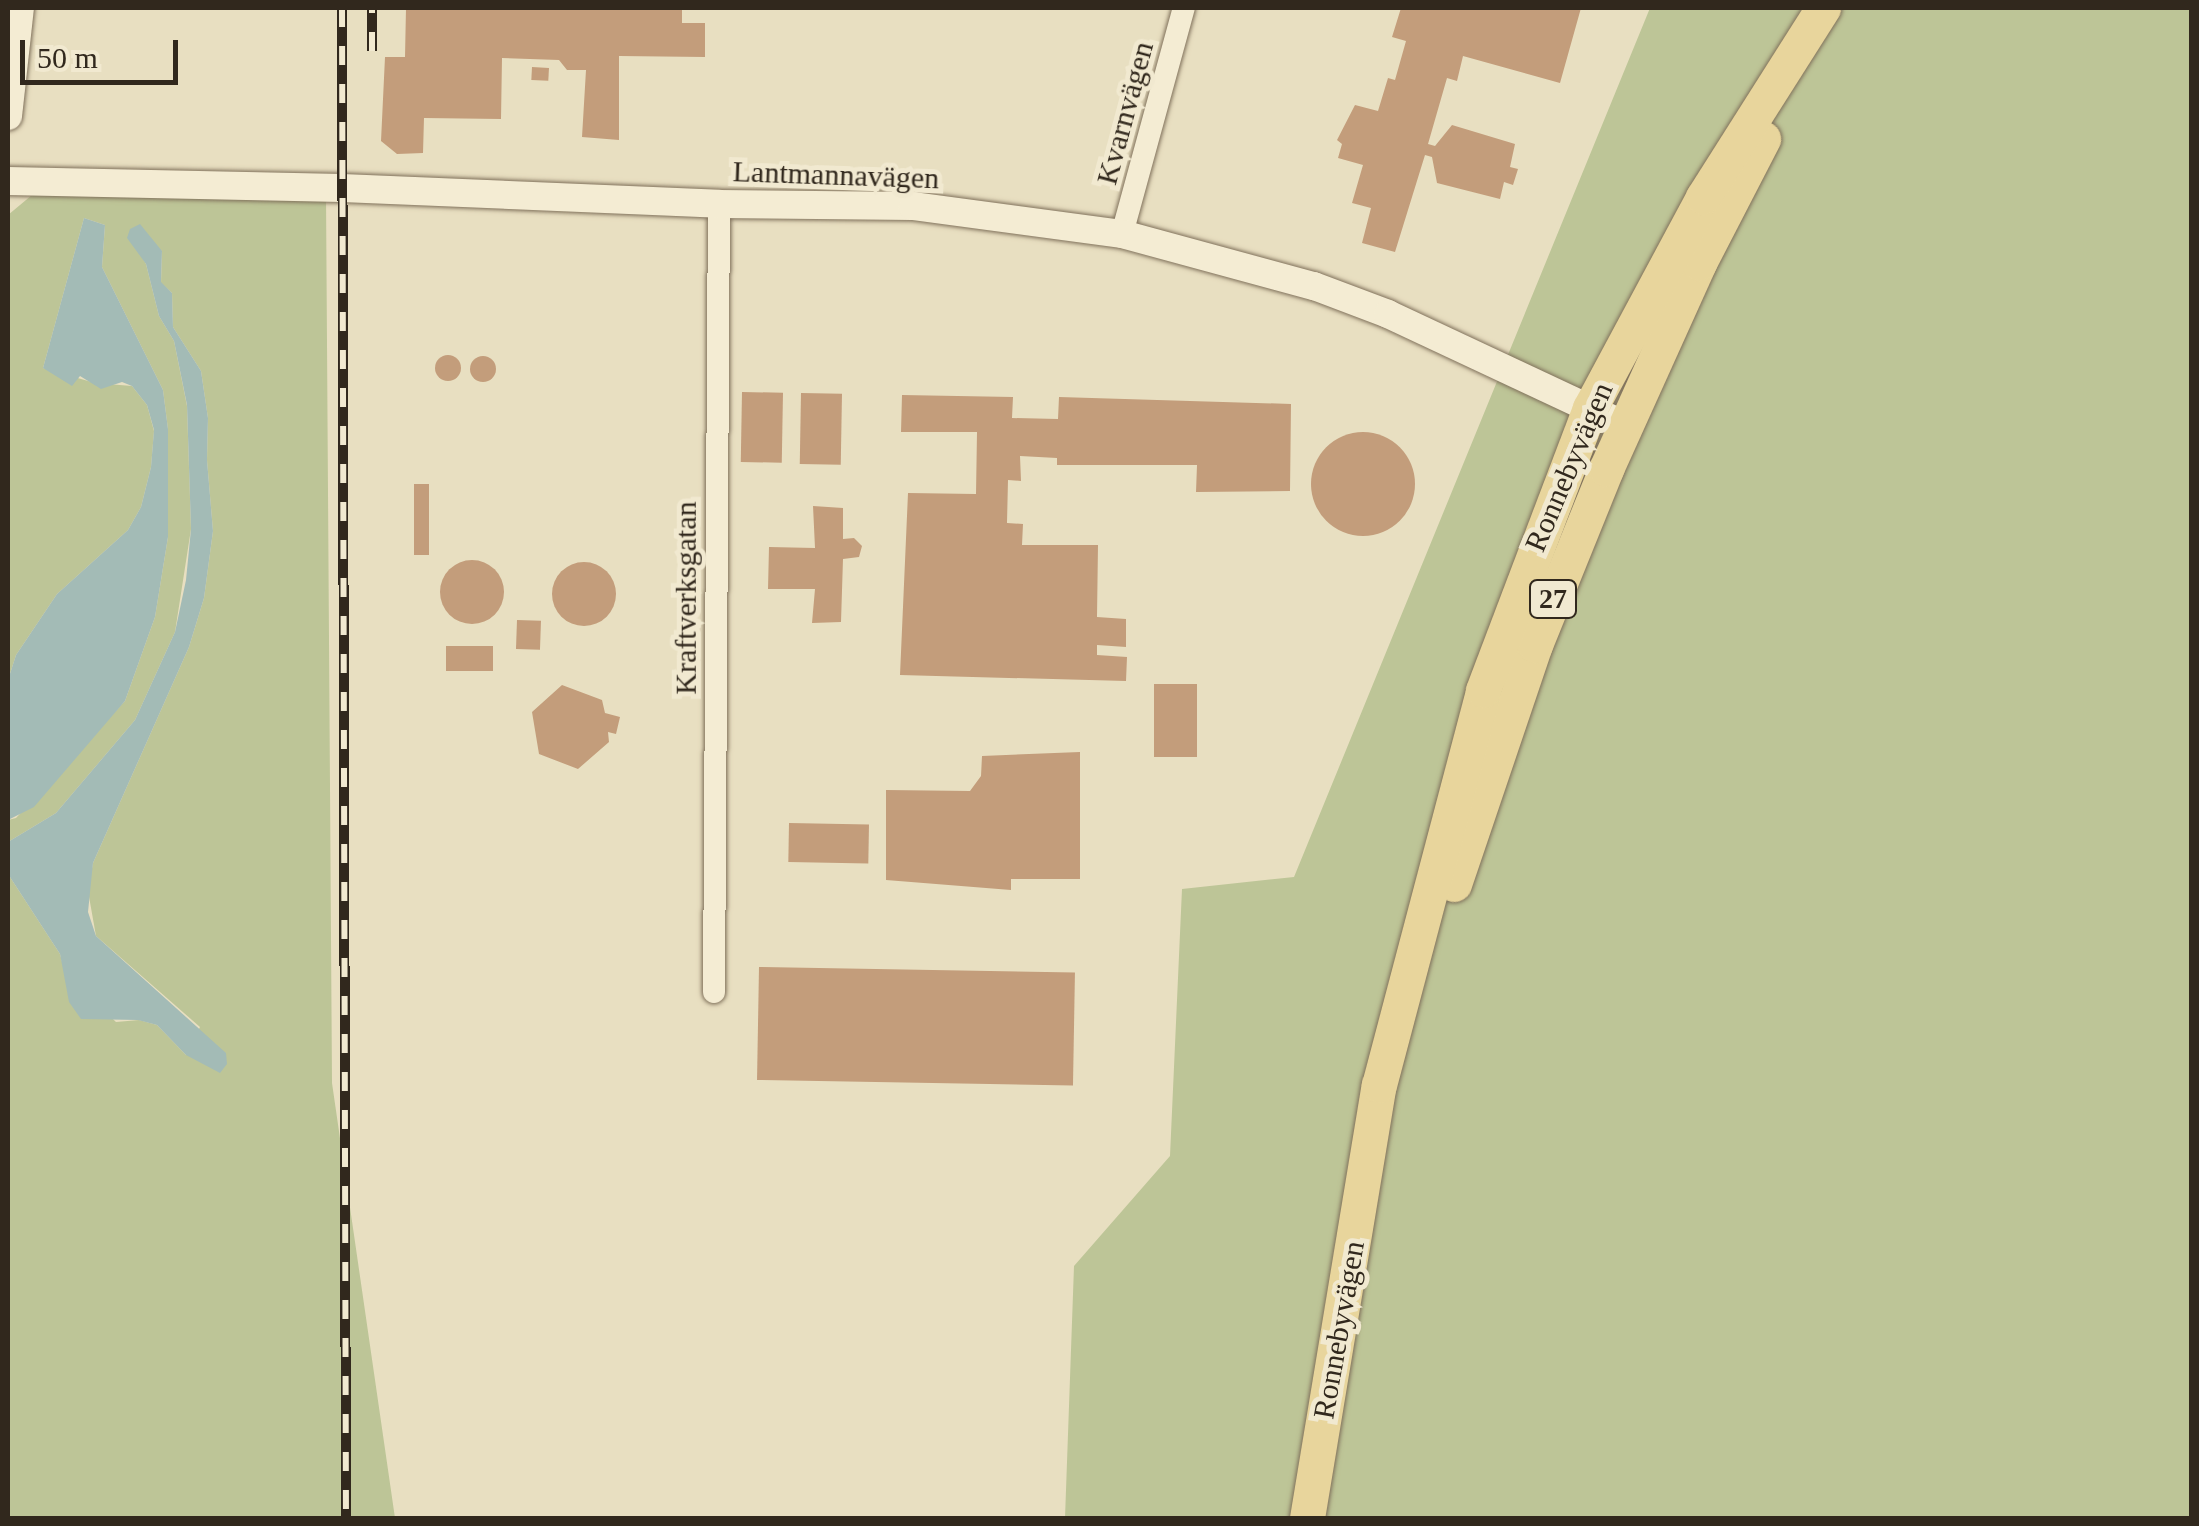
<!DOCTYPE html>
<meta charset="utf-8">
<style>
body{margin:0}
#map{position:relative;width:2199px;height:1526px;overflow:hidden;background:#e8dfc1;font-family:"Times New Roman",serif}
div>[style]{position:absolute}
.green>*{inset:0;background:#bdc597}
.water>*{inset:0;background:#a3bbb6}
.building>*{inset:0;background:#c39d7b;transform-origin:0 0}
.round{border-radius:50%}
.roads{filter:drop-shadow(0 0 2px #80715b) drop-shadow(0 0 2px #80715b)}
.minor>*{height:22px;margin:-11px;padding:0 11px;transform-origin:11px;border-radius:11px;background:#f4ecd3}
.tertiary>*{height:28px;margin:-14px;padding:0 14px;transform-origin:14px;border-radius:14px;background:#f4ecd3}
.primary>*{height:35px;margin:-17.5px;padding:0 17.5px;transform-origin:17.5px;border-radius:17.5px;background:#e8d59c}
.rail>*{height:10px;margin-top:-5px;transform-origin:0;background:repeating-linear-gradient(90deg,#f1e9d0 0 19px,#31281d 0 38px);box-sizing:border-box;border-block:2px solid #31281d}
span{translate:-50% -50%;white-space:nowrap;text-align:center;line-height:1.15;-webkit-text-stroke:10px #f1e9d0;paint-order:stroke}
.shield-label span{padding:2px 8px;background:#f1e9d0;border:2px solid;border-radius:8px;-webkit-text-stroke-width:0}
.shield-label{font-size:28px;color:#31281d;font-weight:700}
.street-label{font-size:30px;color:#31281d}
.frame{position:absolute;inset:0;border:10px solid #31281d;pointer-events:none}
.scale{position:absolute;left:20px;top:40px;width:158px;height:45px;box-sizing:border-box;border:5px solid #31281d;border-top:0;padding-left:12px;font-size:30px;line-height:35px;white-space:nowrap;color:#31281d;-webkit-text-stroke:8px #f1e9d0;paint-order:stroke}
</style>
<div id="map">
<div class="green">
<i style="clip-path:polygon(1650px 8px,2191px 8px,2191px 1518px,1065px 1518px,1074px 1266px,1170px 1156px,1182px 889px,1294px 877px)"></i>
<i style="clip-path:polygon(38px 190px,326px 194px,332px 1083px,395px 1518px,8px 1518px,8px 874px,60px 954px,65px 973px,116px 1022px,139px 1020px,157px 1025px,186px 1055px,200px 1027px,96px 936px,88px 891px,93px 863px,189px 647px,204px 598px,213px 531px,207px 460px,208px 418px,201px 371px,173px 327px,172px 293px,161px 283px,162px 251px,135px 245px,146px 264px,159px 316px,174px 341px,187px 406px,191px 529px,175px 632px,135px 720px,56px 813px,8px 842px,8px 820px,16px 818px,125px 701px,155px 617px,168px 537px,168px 429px,163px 390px,102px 267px,105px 225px,84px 218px,43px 368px,95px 383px,132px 386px,147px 405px,154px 431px,151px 467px,141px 507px,128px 530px,57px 594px,16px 655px,8px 680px,8px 215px)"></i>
</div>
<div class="water">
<i style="clip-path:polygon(84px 218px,105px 225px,102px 267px,163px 390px,168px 429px,168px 537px,155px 617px,125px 701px,34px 807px,8px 820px,8px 680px,16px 655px,57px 594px,128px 530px,141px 507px,151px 467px,154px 430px,147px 405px,132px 386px,122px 382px,101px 389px,80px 376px,72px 386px,43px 368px)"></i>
<i style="clip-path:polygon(140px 224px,162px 251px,161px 282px,172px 293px,173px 327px,201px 371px,208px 418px,207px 460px,213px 531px,204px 598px,189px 647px,93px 863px,88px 912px,96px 936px,226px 1053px,227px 1064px,220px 1073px,186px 1055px,157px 1025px,138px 1020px,81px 1019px,69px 1002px,60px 954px,8px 874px,8px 842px,56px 813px,135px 720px,175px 632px,186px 580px,191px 529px,187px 405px,174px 341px,159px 316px,146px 264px,127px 238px,130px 229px)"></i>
</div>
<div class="building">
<i style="clip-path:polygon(406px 8px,682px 8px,682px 23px,705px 23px,705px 57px,619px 56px,619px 140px,582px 137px,586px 70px,567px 70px,559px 60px,502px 58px,501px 119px,424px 118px,423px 153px,397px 154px,381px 141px,385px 57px,405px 57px)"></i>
<i style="clip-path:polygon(1401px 8px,1581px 8px,1560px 83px,1463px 56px,1457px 81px,1447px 78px,1428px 144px,1435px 146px,1452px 125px,1515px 144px,1510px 167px,1518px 169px,1513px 185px,1504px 182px,1500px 199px,1437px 183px,1432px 157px,1425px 155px,1395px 252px,1362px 243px,1371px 208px,1352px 203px,1363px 165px,1338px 158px,1342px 144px,1337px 140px,1355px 105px,1378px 111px,1388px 78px,1395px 80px,1406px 41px,1392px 37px)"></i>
<i style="left:532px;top:67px;width:17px;height:13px;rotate:3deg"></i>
<i class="round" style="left:435px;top:355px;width:26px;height:26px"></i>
<i class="round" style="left:470px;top:356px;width:26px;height:26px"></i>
<i style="left:742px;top:392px;width:41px;height:70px;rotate:1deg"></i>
<i style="left:801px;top:393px;width:41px;height:71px;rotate:1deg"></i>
<i style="clip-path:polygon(902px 395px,1013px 397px,1012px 418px,1058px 419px,1059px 397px,1291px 404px,1290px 491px,1196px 492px,1197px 465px,1057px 465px,1057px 458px,1020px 456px,1021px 481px,1008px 480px,1007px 523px,1023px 524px,1022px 545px,1098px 545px,1097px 617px,1126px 619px,1126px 647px,1097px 645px,1097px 655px,1127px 657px,1126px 681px,900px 675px,908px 493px,976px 494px,977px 432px,901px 432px)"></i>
<i class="round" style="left:1311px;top:432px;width:104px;height:104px"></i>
<i style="left:414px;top:484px;width:15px;height:71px"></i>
<i style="clip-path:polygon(813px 506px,843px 508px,843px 539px,854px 538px,862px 546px,859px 557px,843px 559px,841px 622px,812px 623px,815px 589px,768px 589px,769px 547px,815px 548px)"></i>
<i class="round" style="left:440px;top:560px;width:64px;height:64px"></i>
<i class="round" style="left:552px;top:562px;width:64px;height:64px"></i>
<i style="left:517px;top:620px;width:24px;height:29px;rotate:2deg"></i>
<i style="left:446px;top:646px;width:47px;height:25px"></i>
<i style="left:1197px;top:684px;width:73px;height:43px;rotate:90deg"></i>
<i style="clip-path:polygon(562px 685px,602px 700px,605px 713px,620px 717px,616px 734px,608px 732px,609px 742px,578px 769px,539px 754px,532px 712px)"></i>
<i style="clip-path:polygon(1080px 752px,1080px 879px,1011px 879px,1011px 890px,886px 880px,886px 790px,970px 791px,981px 776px,982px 756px)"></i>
<i style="left:789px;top:823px;width:80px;height:39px;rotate:1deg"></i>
<i style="left:759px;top:967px;width:316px;height:113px;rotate:1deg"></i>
</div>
<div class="roads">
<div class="minor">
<i style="left:1122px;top:234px;width:234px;rotate:-74.7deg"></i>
<i style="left:714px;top:992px;width:788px;rotate:-89.64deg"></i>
</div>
<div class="tertiary">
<i style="left:8px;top:116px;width:109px;rotate:-83.7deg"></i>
<i style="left:8px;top:181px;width:334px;rotate:1.2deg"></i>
<i style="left:342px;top:188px;width:377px;rotate:2.4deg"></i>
<i style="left:719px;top:204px;width:194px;rotate:0.6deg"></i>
<i style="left:913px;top:206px;width:211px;rotate:7.6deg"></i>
<i style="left:1122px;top:234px;width:199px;rotate:15.2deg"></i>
<i style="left:1314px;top:286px;width:79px;rotate:20.7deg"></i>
<i style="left:1388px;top:314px;width:262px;rotate:25.1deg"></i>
</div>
<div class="primary">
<i style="left:1454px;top:884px;width:252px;rotate:-71.3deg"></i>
<i style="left:1535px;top:645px;width:190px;rotate:-68deg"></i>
<i style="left:1606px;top:469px;width:226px;rotate:-65.7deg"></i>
<i style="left:1699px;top:263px;width:140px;rotate:-62.7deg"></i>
<i style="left:1307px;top:1518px;width:439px;rotate:-80.6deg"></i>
<i style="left:1379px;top:1085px;width:408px;rotate:-75.2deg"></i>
<i style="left:1483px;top:690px;width:302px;rotate:-69.2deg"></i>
<i style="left:1590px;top:408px;width:239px;rotate:-61.8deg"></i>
<i style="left:1703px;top:197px;width:224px;rotate:-57.6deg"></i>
</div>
</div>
<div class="rail">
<i style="left:342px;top:8px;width:1510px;rotate:89.85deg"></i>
<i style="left:372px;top:51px;width:43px;rotate:-90deg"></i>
</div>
<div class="shield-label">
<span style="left:1553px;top:599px">27</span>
</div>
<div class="street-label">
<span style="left:1125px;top:113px;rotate:-75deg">Kvarnvägen</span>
<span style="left:836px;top:175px;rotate:2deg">Lantmannavägen</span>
<span style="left:1569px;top:467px;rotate:-67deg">Ronnebyvägen</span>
<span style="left:686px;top:598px;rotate:-90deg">Kraftverksgatan</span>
<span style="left:1339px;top:1330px;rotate:-80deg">Ronnebyvägen</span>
</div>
<div class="frame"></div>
<div class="scale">50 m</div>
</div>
